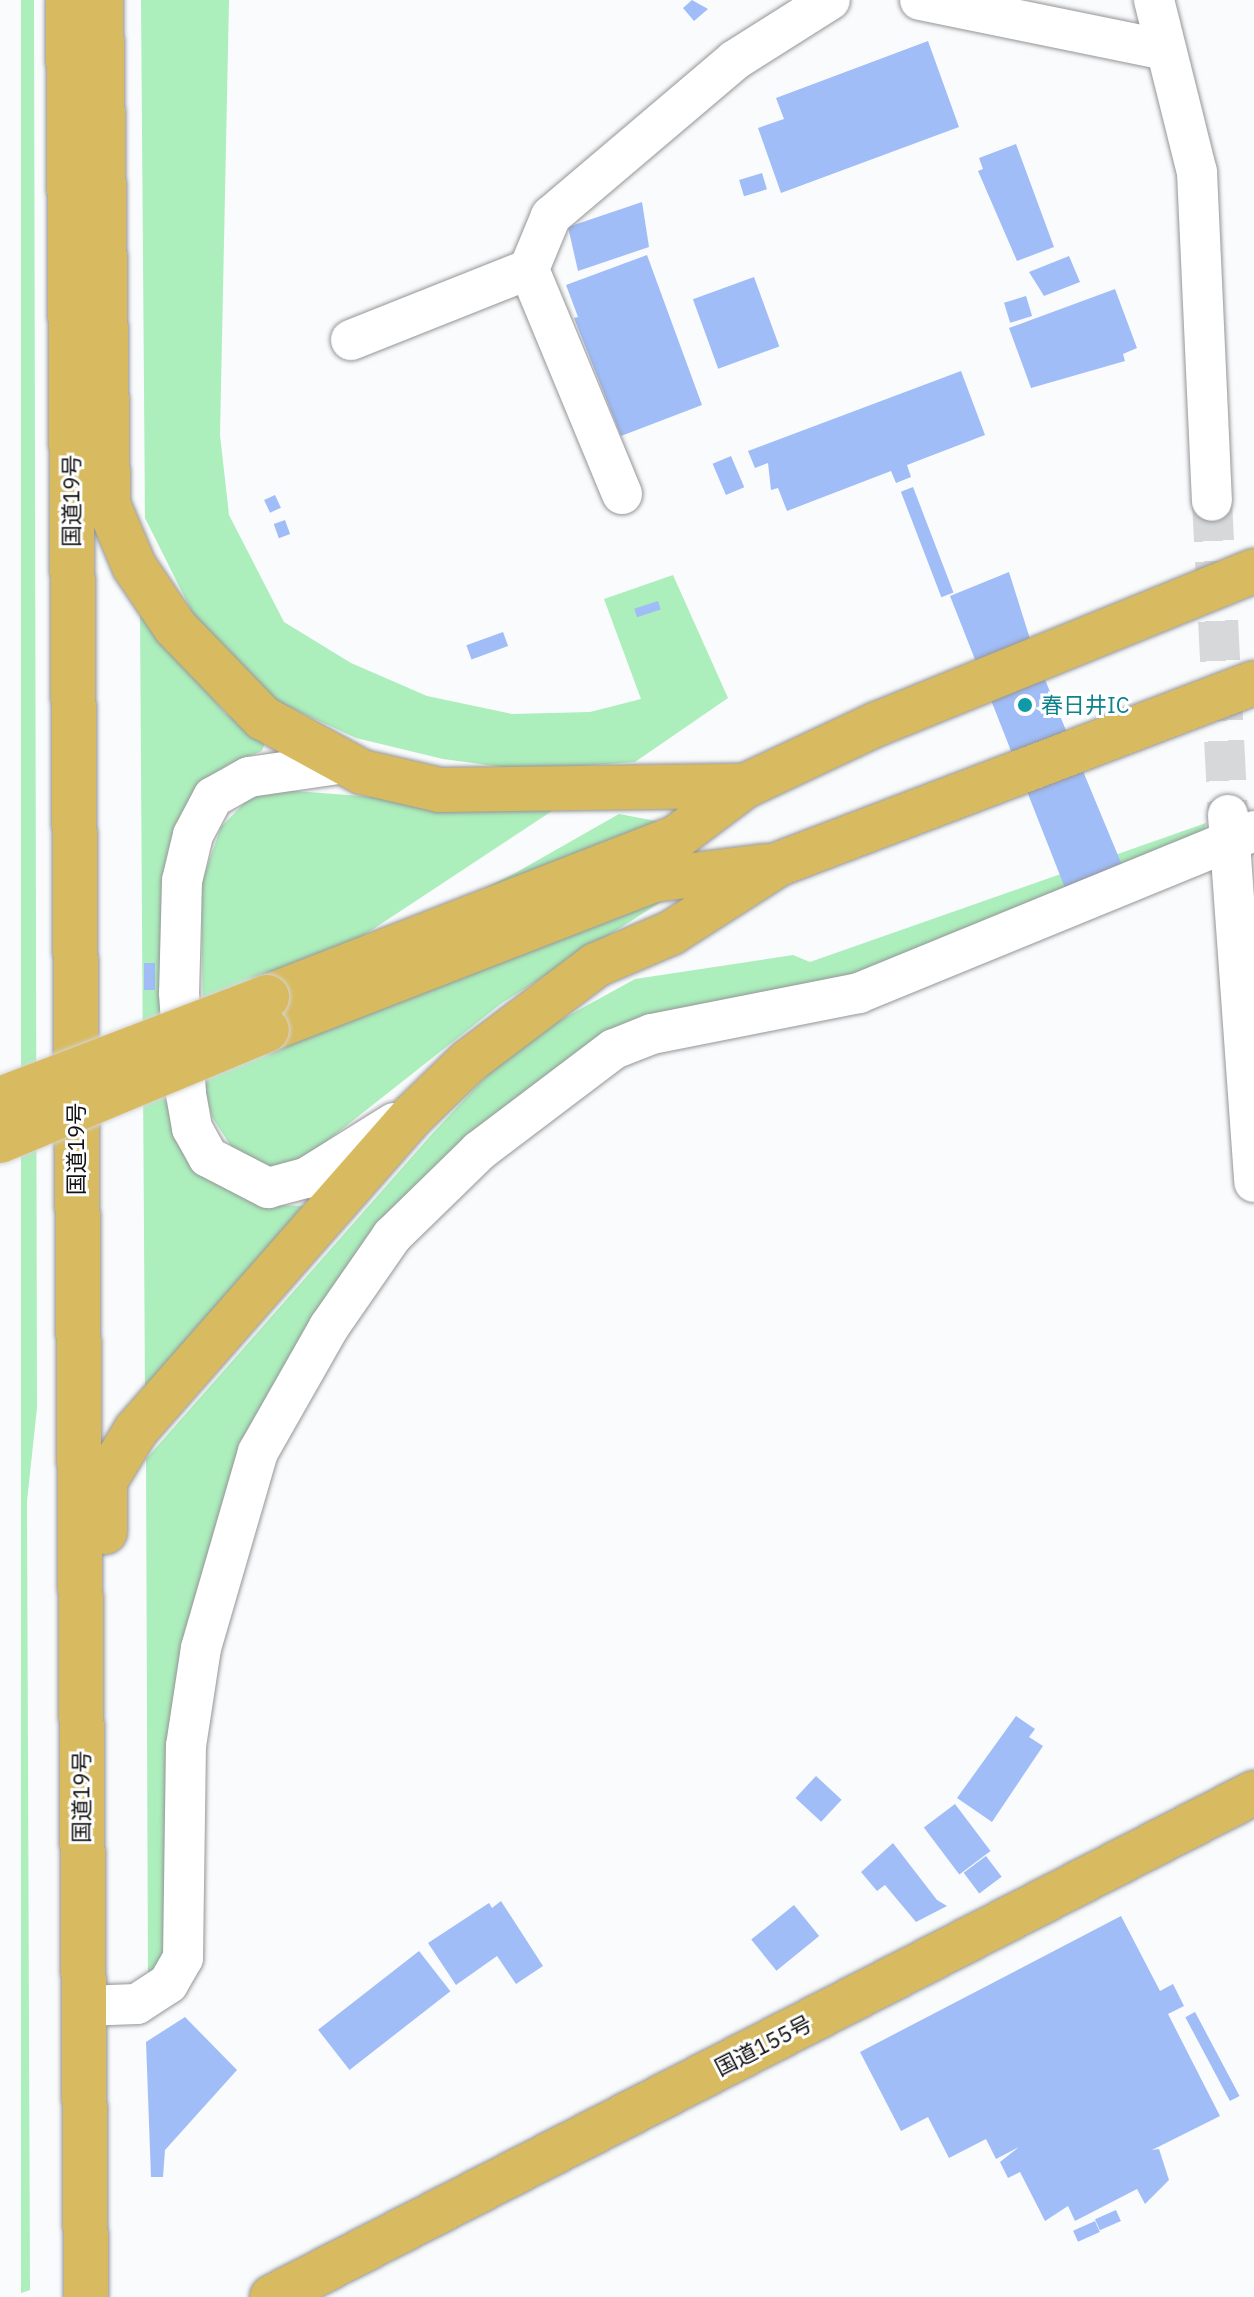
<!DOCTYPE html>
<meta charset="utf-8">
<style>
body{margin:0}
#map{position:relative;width:1254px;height:2297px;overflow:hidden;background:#fafbfd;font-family:"IBM Plex Sans","Noto Sans JP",sans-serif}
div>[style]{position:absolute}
.green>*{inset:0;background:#aceebc}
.building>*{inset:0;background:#a0bdf8;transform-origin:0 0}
.minor-tunnel>*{height:40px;margin-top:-20px;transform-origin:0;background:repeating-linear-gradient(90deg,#d7d8da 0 40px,transparent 0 60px)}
.roads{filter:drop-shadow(0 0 2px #949597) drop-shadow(0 0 2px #949597)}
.minor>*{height:40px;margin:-20px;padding:0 20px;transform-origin:20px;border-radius:20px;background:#fff}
.highway>*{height:44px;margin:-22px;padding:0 22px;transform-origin:22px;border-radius:22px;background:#d8bb60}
.bridges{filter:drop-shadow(0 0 2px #d4d4d5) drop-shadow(0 0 2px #d4d4d5)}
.highway-bridge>*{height:44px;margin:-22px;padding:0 22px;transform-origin:22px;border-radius:22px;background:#d8bb60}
.dots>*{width:22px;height:22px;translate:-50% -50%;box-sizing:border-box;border:4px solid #fff;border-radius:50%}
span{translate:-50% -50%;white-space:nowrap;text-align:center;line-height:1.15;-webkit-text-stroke:6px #fff;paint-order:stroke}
.street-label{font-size:22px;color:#121213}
.culture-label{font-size:22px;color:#0d838f}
.left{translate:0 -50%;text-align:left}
</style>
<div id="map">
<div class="green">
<i style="clip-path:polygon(21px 0,34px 0,37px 1408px,27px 1501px,30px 2290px,21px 2293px)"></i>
<i style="clip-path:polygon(141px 0,229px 0,220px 435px,229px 515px,284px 622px,351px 663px,427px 696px,512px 714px,590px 712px,641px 699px,604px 599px,673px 575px,728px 698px,635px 762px,525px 770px,443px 759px,356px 738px,276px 701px,194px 616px,145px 518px)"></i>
<i style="clip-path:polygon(140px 611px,225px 713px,266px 740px,262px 751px,229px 764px,192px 798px,172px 836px,162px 876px,165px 1099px,174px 1124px,276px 1205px,305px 1206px,145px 1389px)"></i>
<i style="clip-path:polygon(283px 790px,552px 811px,340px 951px,664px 900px,502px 1003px,313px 1152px,283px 1168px,255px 1164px,232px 1148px,212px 1117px,204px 1087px,201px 884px,221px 827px,249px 798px)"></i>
<i style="clip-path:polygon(619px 814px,667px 823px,476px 893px,517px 872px)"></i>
<i style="clip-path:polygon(1206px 823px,1204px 833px,828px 985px,644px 1022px,472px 1141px,246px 1447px,168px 1963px,148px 1980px,146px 1459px,431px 1135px,493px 1069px,546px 1028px,635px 979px,793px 955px,810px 962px)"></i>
</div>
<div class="building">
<i style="clip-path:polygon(692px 0,708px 9px,694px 21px,683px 8px)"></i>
<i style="clip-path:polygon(928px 41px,959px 127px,781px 193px,758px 128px,784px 119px,776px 98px)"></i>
<i style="clip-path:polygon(1016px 144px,1054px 247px,1017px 261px,978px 171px,983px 169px,979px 158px)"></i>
<i style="left:762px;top:173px;width:17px;height:24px;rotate:73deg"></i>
<i style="clip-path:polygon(642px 202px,649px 247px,578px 271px,568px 227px)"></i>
<i style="clip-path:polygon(647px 255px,702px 405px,621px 436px,574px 318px,578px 317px,566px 285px)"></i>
<i style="clip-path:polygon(1069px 256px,1080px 282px,1044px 296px,1029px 272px)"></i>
<i style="left:754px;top:277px;width:74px;height:65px;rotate:70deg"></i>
<i style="clip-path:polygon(1115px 289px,1137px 348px,1123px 354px,1125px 361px,1031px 388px,1009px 328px)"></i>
<i style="left:1026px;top:296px;width:21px;height:23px;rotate:73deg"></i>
<i style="clip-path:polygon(961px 371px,985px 435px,907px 465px,911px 477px,896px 483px,891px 471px,787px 511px,778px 488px,771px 490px,768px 463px,755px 468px,748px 451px)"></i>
<i style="left:731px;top:456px;width:34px;height:20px;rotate:67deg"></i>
<i style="left:913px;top:487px;width:113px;height:13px;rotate:69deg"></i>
<i style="left:275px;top:495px;width:14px;height:12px;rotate:65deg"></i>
<i style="left:285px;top:520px;width:15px;height:12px;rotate:70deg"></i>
<i style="clip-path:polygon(1009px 572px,1036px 658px,1122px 865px,1065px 888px,950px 596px)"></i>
<i style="left:658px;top:601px;width:9px;height:25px;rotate:72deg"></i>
<i style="left:503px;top:632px;width:15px;height:39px;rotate:70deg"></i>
<i style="left:144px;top:963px;width:11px;height:27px"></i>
<i style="clip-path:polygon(1016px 1716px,1035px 1729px,1029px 1737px,1043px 1746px,992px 1822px,957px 1798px)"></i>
<i style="left:816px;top:1776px;width:35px;height:30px;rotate:43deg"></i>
<i style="left:955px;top:1804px;width:59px;height:39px;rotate:53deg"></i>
<i style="clip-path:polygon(893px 1843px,937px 1900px,947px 1906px,916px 1922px,885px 1885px,877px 1891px,861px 1872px)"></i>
<i style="left:986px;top:1856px;width:26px;height:28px;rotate:53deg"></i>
<i style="clip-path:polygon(501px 1901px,543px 1966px,516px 1984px,497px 1956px,456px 1985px,428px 1943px,489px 1903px,492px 1908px)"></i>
<i style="left:794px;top:1905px;width:40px;height:55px;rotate:51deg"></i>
<i style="clip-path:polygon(1121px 1916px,1160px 1991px,1173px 1984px,1184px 2006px,1168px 2014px,1220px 2116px,1152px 2150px,1159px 2149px,1169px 2180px,1145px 2204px,1137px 2189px,1075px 2221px,1068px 2206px,1045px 2221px,1020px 2172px,1008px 2178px,1000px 2162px,1019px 2147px,996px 2159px,986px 2139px,949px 2158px,928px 2117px,901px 2131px,860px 2052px)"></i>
<i style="left:419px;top:1951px;width:51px;height:128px;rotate:52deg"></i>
<i style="left:1195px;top:2012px;width:95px;height:11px;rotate:62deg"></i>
<i style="clip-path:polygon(185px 2017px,237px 2070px,165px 2150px,163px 2177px,151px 2177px,146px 2042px)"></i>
<i style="left:1116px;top:2210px;width:12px;height:23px;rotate:66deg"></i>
<i style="left:1095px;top:2221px;width:12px;height:24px;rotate:66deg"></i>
</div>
<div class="minor-tunnel">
<i style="left:1212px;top:501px;width:314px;rotate:87.1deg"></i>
</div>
<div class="roads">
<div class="minor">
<i style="left:920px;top:0;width:251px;rotate:11.5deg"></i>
<i style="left:1154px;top:0;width:177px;rotate:76deg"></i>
<i style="left:1197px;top:172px;width:329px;rotate:87.4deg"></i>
<i style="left:351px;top:340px;width:192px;rotate:-21.7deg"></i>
<i style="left:622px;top:494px;width:243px;rotate:-112.5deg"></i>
<i style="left:529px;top:269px;width:57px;rotate:-67.5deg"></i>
<i style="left:551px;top:216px;width:241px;rotate:-40.3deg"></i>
<i style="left:735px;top:60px;width:112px;rotate:-32.3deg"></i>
<i style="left:345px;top:763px;width:97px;rotate:171.7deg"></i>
<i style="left:249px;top:777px;width:41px;rotate:150.9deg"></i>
<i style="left:213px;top:797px;width:43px;rotate:117.8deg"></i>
<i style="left:193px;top:835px;width:47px;rotate:103.4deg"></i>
<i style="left:182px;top:881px;width:112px;rotate:91.5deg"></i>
<i style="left:179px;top:993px;width:101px;rotate:86deg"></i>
<i style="left:186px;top:1094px;width:35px;rotate:80deg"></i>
<i style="left:192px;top:1128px;width:33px;rotate:61deg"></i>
<i style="left:208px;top:1157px;width:68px;rotate:27.3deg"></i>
<i style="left:268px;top:1188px;width:39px;rotate:-15deg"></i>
<i style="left:306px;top:1178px;width:104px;rotate:-32deg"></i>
<i style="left:1228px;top:815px;width:368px;rotate:85.9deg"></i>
<i style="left:84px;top:2006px;width:53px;rotate:-2.2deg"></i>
<i style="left:137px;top:2004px;width:37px;rotate:-33deg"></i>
<i style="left:168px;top:1984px;width:30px;rotate:-60deg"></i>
<i style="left:183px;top:1958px;width:212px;rotate:-89.2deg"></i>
<i style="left:186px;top:1746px;width:99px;rotate:-81.3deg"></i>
<i style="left:201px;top:1648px;width:204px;rotate:-73.8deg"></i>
<i style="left:258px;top:1452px;width:144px;rotate:-60.4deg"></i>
<i style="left:329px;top:1327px;width:111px;rotate:-55.3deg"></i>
<i style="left:392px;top:1236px;width:122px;rotate:-44.3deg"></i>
<i style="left:479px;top:1151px;width:169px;rotate:-37.1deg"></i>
<i style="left:614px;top:1049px;width:41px;rotate:-21.5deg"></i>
<i style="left:652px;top:1034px;width:211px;rotate:-11.2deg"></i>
<i style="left:859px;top:993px;width:427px;rotate:-22.3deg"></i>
</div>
<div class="highway">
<i style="left:68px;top:0;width:2297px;rotate:89.55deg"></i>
<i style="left:101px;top:0;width:504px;rotate:89.2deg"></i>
<i style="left:108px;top:504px;width:67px;rotate:67.2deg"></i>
<i style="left:134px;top:566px;width:73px;rotate:56.1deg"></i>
<i style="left:175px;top:627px;width:127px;rotate:46deg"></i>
<i style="left:263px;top:718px;width:113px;rotate:28.6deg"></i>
<i style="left:362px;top:772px;width:80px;rotate:13deg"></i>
<i style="left:440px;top:790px;width:305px;rotate:-0.8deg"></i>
<i style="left:267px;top:997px;width:440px;rotate:-21.3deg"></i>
<i style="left:677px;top:837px;width:85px;rotate:-36.9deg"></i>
<i style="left:745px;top:786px;width:146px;rotate:-25.2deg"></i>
<i style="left:877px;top:724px;width:407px;rotate:-22.1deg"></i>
<i style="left:267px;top:1030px;width:415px;rotate:-21.2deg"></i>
<i style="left:654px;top:880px;width:112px;rotate:-7.2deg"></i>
<i style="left:105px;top:1532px;width:51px;rotate:-90deg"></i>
<i style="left:105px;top:1481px;width:60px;rotate:-58.7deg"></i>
<i style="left:136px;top:1430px;width:418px;rotate:-48.7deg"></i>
<i style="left:412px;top:1116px;width:79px;rotate:-44deg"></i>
<i style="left:469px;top:1061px;width:159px;rotate:-37.1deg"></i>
<i style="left:596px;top:965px;width:82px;rotate:-23.1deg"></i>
<i style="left:671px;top:933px;width:128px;rotate:-32.6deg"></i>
<i style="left:779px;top:864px;width:508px;rotate:-20.86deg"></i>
<i style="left:272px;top:2297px;width:1104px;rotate:-27.17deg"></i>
</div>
</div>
<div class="bridges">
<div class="highway-bridge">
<i style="left:0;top:1099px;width:286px;rotate:-20.9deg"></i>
<i style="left:0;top:1141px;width:289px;rotate:-22.6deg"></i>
</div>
</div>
<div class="dots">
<i style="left:1025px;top:705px;background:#0f9aa8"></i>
</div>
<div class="street-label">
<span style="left:71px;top:501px;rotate:-90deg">国道19号</span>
<span style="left:76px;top:1149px;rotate:-90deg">国道19号</span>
<span style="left:81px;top:1797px;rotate:-90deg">国道19号</span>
<span style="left:763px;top:2045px;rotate:-27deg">国道155号</span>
</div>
<div class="culture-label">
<span class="left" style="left:1041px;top:705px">春日井IC</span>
</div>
</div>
